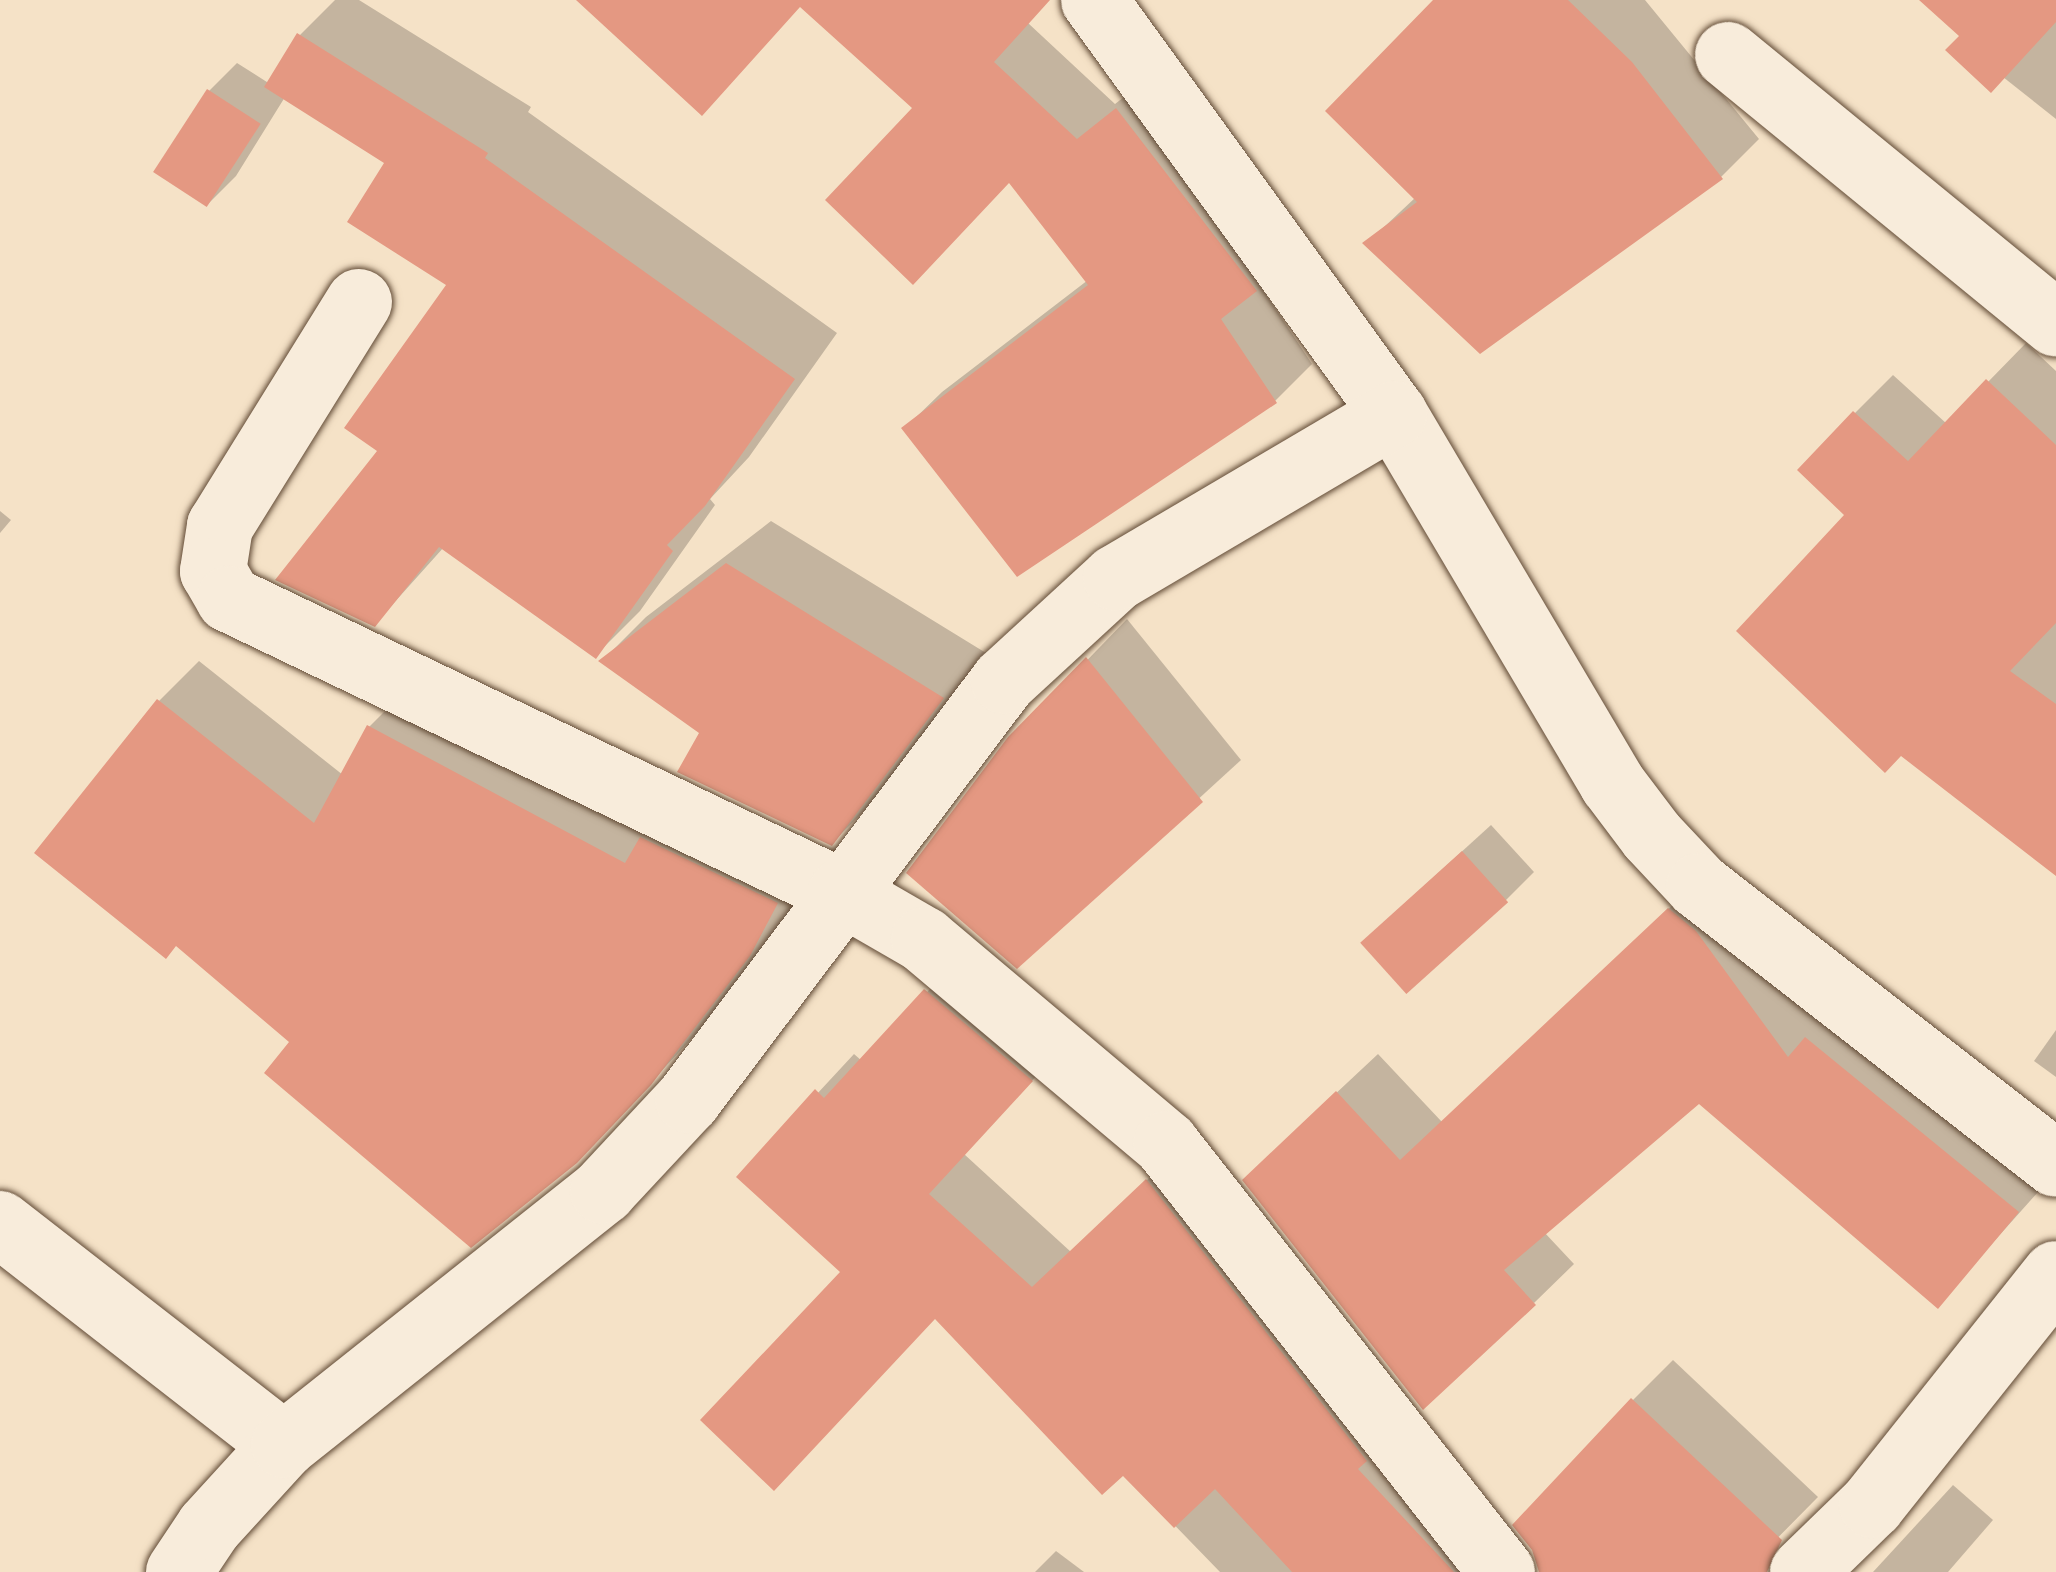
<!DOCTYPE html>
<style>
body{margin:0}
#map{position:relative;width:2056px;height:1572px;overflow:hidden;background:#f5e2c7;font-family:Alegreya,serif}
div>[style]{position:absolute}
.shadow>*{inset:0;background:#0003}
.building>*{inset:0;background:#e49882;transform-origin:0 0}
.roads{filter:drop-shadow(0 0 3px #614a35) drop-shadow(0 0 3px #614a35)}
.street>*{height:66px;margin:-33px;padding:0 33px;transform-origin:33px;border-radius:33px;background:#f8ecdb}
span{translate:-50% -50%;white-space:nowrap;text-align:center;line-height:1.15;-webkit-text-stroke:12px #f8ecdb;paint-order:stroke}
</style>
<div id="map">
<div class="shadow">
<i style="clip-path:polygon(335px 0,359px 0,531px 107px,528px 112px,837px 333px,749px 457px,710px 499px,715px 505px,640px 611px,596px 655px,444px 547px,375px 624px,381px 450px,450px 284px,388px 162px,285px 97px,236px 176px,208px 204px,209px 91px,237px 63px,270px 84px,300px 35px)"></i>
<i style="clip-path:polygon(617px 0,1049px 0,1028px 23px,1115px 104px,1154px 74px,1292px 252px,1259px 284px,1312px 364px,1275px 401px,905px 428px,942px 392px,1088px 280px,1011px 180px,916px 108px,802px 4px)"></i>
<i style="clip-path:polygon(1437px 0,1645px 0,1759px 139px,1721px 177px,1480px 350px,1367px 243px,1416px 197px)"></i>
<i style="clip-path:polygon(1923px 0,2056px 0,2056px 119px,2003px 77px)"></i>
<i style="clip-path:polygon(2026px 343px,2056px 371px,2056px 873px,1848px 515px,1855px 413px,1893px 375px,1947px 424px)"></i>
<i style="clip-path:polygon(0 511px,11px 520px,0 533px)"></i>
<i style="clip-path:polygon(771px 521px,986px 653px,876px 799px,832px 843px,703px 732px,603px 660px,646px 617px)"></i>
<i style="clip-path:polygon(1127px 619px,1241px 760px,1017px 965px,1011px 739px)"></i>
<i style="clip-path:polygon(199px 661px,343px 775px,369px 727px,409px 687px,816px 863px,789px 913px,704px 1025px,617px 1119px,293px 1042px,159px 701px)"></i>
<i style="clip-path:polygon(1491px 825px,1534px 872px,1506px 900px,1392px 915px)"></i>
<i style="clip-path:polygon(1710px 870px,2056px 1172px,1938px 1304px,1699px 1100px,1544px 1232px,1574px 1264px,1534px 1303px,1286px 1140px,1378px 1054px,1442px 1122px)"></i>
<i style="clip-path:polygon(963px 954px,1068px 1042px,964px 1154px,1071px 1252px,1185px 1144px,1526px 1572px,1220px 1572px,1123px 1472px,936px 1316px,844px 1272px,740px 1177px,854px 1054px,862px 1061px)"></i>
<i style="clip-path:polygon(2056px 1030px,2056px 1077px,2034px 1061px)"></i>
<i style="clip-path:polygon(1673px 1360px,1818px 1497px,1744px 1572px,1608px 1572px,1633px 1400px)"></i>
<i style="clip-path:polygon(1953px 1485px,1993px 1520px,1948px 1572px,1873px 1572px)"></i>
<i style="clip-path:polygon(1056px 1551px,1084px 1572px,1035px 1572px)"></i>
</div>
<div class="building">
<i style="clip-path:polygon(576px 0,1050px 0,994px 62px,1077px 139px,1116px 108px,1257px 291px,1221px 319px,1277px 403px,1017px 577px,901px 428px,1088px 285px,1009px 183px,913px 285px,825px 200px,912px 108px,800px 7px,702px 116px)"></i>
<i style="clip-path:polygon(1433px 0,1568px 0,1632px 62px,1723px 179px,1480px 354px,1362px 243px,1417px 202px,1325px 111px)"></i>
<i style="clip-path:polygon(1919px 0,2056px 0,2056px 22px,1991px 93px,1945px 50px,1959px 36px)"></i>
<i style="clip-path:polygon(297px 33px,488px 153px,485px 158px,795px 379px,705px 506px,667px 545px,673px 551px,596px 659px,439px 547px,375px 627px,275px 580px,377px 451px,344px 428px,446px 285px,347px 222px,384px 163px,264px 87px)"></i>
<i style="left:207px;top:89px;width:64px;height:99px;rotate:33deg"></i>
<i style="clip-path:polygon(1986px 379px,2056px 445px,2056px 623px,2010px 671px,2056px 704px,2056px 876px,1901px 756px,1885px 773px,1736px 631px,1844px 515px,1797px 470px,1853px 411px,1908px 461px)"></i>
<i style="clip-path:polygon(726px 563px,944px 698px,832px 846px,677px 772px,699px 733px,598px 661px)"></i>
<i style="clip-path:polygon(1086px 657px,1203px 802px,1017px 969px,906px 873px,1008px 737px)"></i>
<i style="clip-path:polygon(157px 699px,314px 823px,367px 725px,625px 863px,640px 837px,778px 903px,750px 956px,651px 1085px,577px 1163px,471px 1248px,264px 1073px,289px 1042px,176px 946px,166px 959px,34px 853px)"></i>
<i style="left:1462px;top:851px;width:69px;height:137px;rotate:48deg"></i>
<i style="clip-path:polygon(1668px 908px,1696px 931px,1788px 1057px,1805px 1037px,2019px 1212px,1938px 1309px,1699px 1104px,1504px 1270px,1536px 1305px,1423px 1410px,1242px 1180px,1336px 1091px,1400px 1160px)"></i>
<i style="clip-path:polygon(924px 989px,1033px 1081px,929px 1194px,1032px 1287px,1146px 1179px,1367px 1461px,1358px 1469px,1454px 1572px,1292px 1572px,1215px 1489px,1174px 1528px,1123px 1476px,1102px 1495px,935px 1319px,774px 1491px,700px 1420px,840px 1272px,736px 1177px,815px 1089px,824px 1098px)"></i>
<i style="clip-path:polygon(1631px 1398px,1782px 1540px,1767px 1572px,1539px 1572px,1532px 1550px,1512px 1525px)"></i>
</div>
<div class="roads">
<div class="street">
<i style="left:1094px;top:0;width:511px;rotate:54.07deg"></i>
<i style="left:1394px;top:414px;width:429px;rotate:59.4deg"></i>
<i style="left:1612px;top:783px;width:66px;rotate:53deg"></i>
<i style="left:1652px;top:836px;width:69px;rotate:46.8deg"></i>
<i style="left:1699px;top:886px;width:452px;rotate:37.9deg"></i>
<i style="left:1728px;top:55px;width:424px;rotate:39.3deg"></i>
<i style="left:359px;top:302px;width:264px;rotate:121.8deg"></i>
<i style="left:220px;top:526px;width:46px;rotate:98.8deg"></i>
<i style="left:213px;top:571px;width:32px;rotate:60deg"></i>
<i style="left:229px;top:599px;width:679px;rotate:25.58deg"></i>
<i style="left:841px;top:892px;width:96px;rotate:30deg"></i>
<i style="left:924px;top:940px;width:317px;rotate:40.1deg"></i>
<i style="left:1166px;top:1144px;width:544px;rotate:51.87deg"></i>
<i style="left:0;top:1224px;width:360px;rotate:37.9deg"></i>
<i style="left:179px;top:1572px;width:54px;rotate:-56.3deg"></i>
<i style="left:209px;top:1527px;width:111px;rotate:-47.6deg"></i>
<i style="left:284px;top:1445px;width:408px;rotate:-38.5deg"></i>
<i style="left:603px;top:1191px;width:125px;rotate:-47deg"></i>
<i style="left:688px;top:1100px;width:525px;rotate:-52.98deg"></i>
<i style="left:1004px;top:681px;width:152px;rotate:-42.6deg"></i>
<i style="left:1116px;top:578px;width:323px;rotate:-30.5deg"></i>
<i style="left:1803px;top:1572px;width:96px;rotate:-44.2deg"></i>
<i style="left:1872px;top:1505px;width:295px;rotate:-51.5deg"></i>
</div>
</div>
</div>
